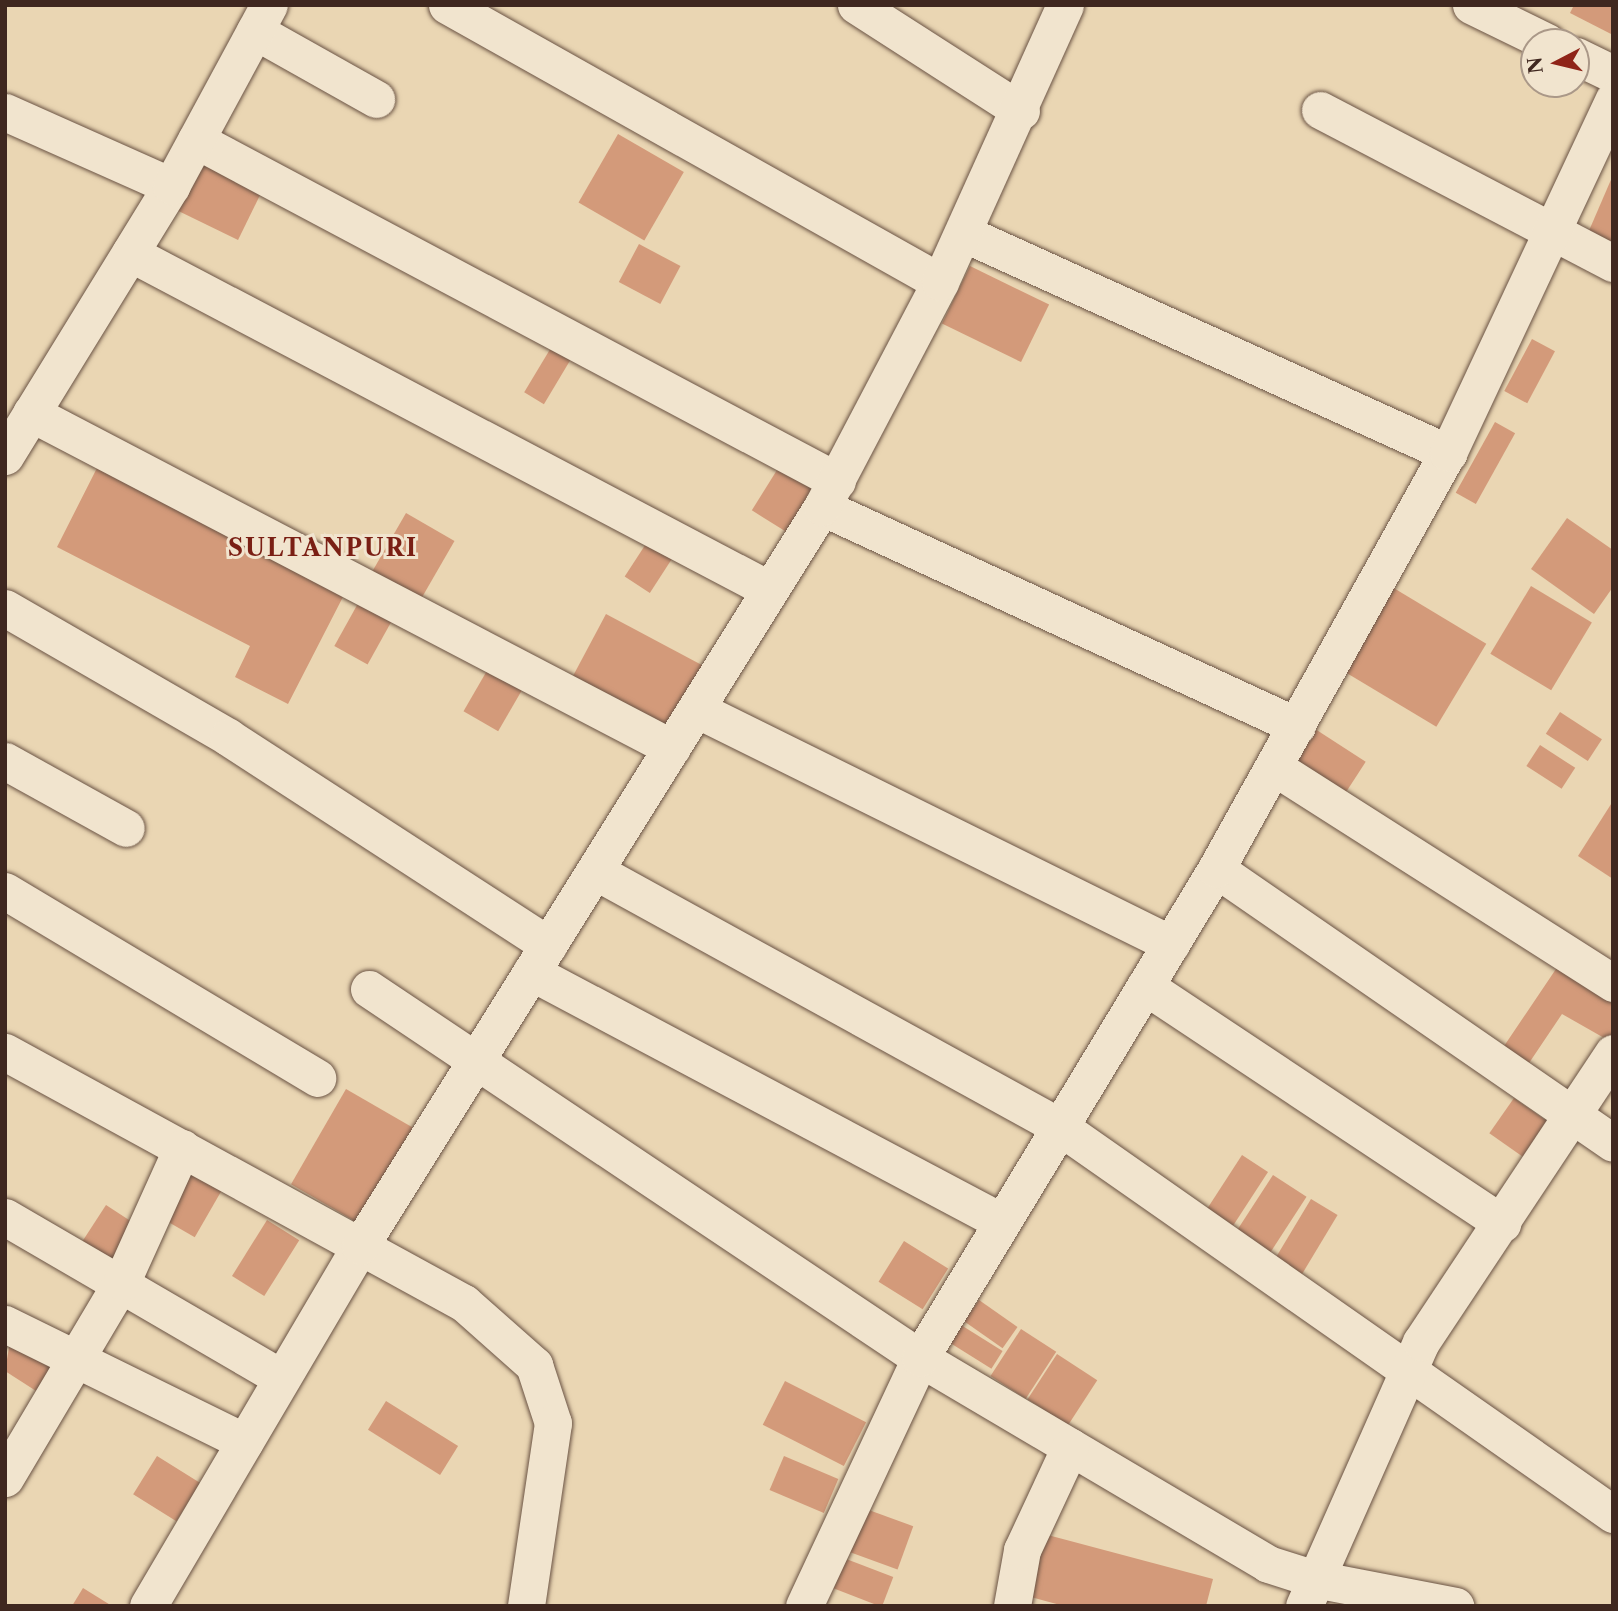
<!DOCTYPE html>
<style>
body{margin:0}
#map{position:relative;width:1618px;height:1611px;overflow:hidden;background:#ead6b3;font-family:"Libre Caslon Text",serif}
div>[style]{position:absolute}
.building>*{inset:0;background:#d39a7a;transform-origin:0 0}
.roads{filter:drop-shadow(0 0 2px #6a5344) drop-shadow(0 0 2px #6a5344)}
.street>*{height:37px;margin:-18.5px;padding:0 18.5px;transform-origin:18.5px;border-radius:18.5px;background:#f1e4ce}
span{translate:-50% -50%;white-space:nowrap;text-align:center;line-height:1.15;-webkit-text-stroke:6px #f1e4ce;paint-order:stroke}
.district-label{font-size:24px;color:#7a1f14;font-weight:700;letter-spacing:2px}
.frame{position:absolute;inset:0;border:7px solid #3f271f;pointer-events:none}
.north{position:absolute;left:1520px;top:28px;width:70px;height:70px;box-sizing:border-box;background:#f1e4ce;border:2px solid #aa9888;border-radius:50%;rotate:263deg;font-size:19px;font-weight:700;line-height:28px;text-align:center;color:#3f271f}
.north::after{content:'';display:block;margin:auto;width:24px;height:32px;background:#8f2418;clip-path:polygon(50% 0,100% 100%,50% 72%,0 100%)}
</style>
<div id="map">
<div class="building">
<i style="clip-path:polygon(1574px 5px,1613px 5px,1613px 35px,1570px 13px)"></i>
<i style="left:618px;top:134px;width:76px;height:79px;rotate:30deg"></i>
<i style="left:197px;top:160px;width:72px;height:54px;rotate:26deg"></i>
<i style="clip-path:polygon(1613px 175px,1613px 244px,1588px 233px)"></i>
<i style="left:639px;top:244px;width:47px;height:43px;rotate:28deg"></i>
<i style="left:970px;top:266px;width:88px;height:64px;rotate:26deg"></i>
<i style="left:1532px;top:339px;width:26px;height:59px;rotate:28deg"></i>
<i style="left:552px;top:346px;width:23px;height:54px;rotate:31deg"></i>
<i style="left:1495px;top:422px;width:23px;height:81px;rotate:29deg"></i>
<i style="left:782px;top:462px;width:41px;height:57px;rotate:32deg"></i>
<i style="clip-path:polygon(98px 466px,345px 593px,288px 704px,235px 677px,250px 646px,57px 547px)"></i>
<i style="left:406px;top:513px;width:56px;height:71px;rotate:30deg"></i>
<i style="clip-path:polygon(1567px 518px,1613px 550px,1613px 587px,1594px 614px,1531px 569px)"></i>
<i style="left:653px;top:533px;width:30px;height:52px;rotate:33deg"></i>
<i style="left:1531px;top:586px;width:71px;height:79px;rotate:31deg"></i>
<i style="left:1392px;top:587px;width:110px;height:97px;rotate:31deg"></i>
<i style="left:361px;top:598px;width:38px;height:55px;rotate:29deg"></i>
<i style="left:606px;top:614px;width:109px;height:76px;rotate:28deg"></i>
<i style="left:492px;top:662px;width:40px;height:57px;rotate:30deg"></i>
<i style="left:1560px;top:712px;width:50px;height:26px;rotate:33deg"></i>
<i style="left:1312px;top:727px;width:64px;height:44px;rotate:33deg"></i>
<i style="left:1540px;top:745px;width:42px;height:25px;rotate:33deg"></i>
<i style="clip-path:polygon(1613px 801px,1613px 879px,1578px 856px)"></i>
<i style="clip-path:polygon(1558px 966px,1613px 1004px,1613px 1043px,1562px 1014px,1523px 1072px,1498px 1055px)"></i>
<i style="left:346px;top:1089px;width:78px;height:110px;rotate:30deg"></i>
<i style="left:1514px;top:1098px;width:47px;height:43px;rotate:35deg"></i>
<i style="left:1242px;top:1155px;width:31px;height:75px;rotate:33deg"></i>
<i style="left:185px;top:1168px;width:43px;height:55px;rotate:30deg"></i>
<i style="left:1273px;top:1175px;width:40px;height:77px;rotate:33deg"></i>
<i style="left:1311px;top:1199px;width:31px;height:79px;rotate:31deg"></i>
<i style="left:106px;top:1205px;width:43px;height:54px;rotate:33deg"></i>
<i style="left:267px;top:1220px;width:38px;height:66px;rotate:32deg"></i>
<i style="left:904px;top:1241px;width:52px;height:48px;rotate:32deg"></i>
<i style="left:979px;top:1300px;width:47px;height:26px;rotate:35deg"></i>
<i style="left:961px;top:1325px;width:49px;height:21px;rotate:32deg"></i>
<i style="left:1021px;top:1329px;width:42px;height:56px;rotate:33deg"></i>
<i style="clip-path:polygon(10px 1342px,61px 1374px,47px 1398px,5px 1371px)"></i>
<i style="left:1057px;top:1354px;width:48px;height:54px;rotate:33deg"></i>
<i style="left:785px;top:1381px;width:91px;height:49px;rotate:27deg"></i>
<i style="left:386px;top:1401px;width:85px;height:34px;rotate:32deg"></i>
<i style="left:157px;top:1456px;width:51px;height:45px;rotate:32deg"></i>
<i style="left:784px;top:1456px;width:59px;height:37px;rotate:23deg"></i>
<i style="left:855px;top:1505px;width:62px;height:46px;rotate:20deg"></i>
<i style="clip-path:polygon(1044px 1534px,1213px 1579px,1206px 1606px,1064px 1606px,1027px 1596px)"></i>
<i style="left:841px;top:1557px;width:56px;height:32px;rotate:21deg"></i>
<i style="clip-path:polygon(83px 1588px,112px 1606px,72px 1606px)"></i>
</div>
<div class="roads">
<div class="street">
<i style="left:447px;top:5px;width:565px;rotate:29.33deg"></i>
<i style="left:856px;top:5px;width:196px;rotate:32.7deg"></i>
<i style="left:1471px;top:5px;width:85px;rotate:26deg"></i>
<i style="left:255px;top:31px;width:139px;rotate:29.3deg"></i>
<i style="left:1576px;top:56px;width:41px;rotate:25.9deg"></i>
<i style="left:1320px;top:110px;width:331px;rotate:27.6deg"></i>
<i style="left:5px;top:112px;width:182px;rotate:24deg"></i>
<i style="left:196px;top:140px;width:726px;rotate:28.01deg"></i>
<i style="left:963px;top:233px;width:533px;rotate:24.4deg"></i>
<i style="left:130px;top:253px;width:723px;rotate:27.77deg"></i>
<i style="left:31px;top:413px;width:723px;rotate:27.59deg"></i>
<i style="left:5px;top:456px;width:317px;rotate:-58.4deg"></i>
<i style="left:171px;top:186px;width:206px;rotate:-61.6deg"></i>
<i style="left:822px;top:507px;width:523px;rotate:24.75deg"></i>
<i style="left:5px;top:608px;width:258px;rotate:30deg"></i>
<i style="left:228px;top:737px;width:382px;rotate:33deg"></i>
<i style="left:696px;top:709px;width:530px;rotate:26.32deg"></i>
<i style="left:5px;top:761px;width:138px;rotate:29deg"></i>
<i style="left:1274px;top:767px;width:402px;rotate:32.5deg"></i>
<i style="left:1216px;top:869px;width:482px;rotate:34.6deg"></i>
<i style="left:595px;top:871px;width:531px;rotate:28.83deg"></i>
<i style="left:1060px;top:1127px;width:675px;rotate:34.99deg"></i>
<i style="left:5px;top:891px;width:364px;rotate:30.9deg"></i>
<i style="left:531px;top:972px;width:533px;rotate:27.96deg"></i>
<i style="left:1145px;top:986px;width:429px;rotate:33.6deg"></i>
<i style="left:369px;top:989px;width:663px;rotate:33.81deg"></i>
<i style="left:920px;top:1358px;width:404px;rotate:30.6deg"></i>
<i style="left:1268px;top:1564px;width:49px;rotate:17.7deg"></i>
<i style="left:1315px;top:1579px;width:143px;rotate:10.9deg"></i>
<i style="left:5px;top:1052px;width:523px;rotate:28.67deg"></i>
<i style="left:464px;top:1303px;width:94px;rotate:41.5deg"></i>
<i style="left:534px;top:1365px;width:61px;rotate:71.9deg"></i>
<i style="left:553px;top:1423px;width:185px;rotate:98.4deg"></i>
<i style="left:5px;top:1217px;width:320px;rotate:30.2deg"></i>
<i style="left:5px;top:1324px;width:267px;rotate:26.2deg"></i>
<i style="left:5px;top:1478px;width:229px;rotate:-59.3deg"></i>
<i style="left:122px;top:1281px;width:146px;rotate:-65.7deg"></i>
<i style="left:148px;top:1606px;width:418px;rotate:-59.5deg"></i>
<i style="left:360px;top:1246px;width:872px;rotate:-57.99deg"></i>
<i style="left:822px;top:507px;width:254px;rotate:-62.3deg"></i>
<i style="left:940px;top:282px;width:304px;rotate:-65.7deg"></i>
<i style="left:804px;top:1606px;width:274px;rotate:-64.9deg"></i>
<i style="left:920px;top:1358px;width:572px;rotate:-58.81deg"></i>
<i style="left:1216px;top:869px;width:476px;rotate:-60.9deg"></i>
<i style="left:1448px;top:453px;width:390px;rotate:-64.9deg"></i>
<i style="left:1012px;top:1606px;width:57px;rotate:-79.9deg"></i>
<i style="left:1022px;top:1550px;width:114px;rotate:-65deg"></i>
<i style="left:1304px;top:1606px;width:289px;rotate:-66.1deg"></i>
<i style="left:1421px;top:1342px;width:347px;rotate:-56.4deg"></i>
</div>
</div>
<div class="district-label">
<span style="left:323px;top:548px">SULTANPURI</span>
</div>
<div class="frame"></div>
<div class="north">N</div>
</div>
